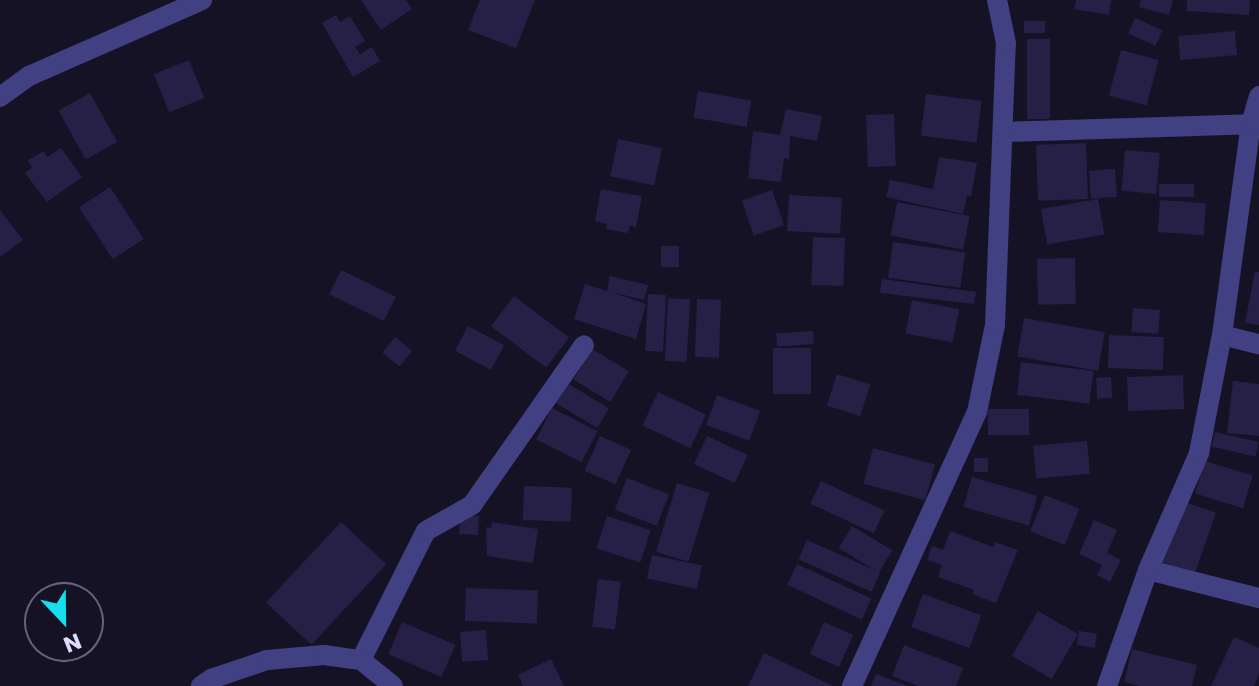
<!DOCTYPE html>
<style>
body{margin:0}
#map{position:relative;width:1259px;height:686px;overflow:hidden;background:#151226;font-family:Poppins,sans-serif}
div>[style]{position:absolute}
.building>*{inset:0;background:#261f46;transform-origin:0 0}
.minor>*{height:20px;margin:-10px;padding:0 10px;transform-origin:10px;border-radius:10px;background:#414082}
span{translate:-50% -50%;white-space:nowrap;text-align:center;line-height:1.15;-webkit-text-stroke:6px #151226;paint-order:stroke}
.north{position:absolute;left:24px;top:582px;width:80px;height:80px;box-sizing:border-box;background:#151226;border:2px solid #65627c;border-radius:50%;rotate:158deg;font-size:22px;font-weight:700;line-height:32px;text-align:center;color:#dddafc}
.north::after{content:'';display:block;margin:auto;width:28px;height:36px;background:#15deed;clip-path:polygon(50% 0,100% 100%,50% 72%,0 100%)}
</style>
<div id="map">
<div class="building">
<i style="clip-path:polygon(361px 0,406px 0,412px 9px,381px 30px)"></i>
<i style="clip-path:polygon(480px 0,535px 0,516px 48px,468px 30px)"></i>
<i style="clip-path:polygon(1076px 0,1111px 0,1109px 15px,1074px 9px)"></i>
<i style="clip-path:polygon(1141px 0,1173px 0,1169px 15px,1139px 7px)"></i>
<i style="clip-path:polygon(1187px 0,1250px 0,1249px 15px,1187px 11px)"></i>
<i style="clip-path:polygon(336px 15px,340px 22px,350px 16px,365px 41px,355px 47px,360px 54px,372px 47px,380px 61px,353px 77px,322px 23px)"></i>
<i style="left:1135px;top:18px;width:30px;height:17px;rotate:24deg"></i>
<i style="left:1045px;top:21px;width:12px;height:21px;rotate:90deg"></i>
<i style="left:1235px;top:31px;width:24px;height:57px;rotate:85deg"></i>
<i style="left:1027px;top:39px;width:23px;height:80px"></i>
<i style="left:1121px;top:50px;width:39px;height:47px;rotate:15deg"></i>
<i style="left:189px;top:60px;width:41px;height:38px;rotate:68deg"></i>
<i style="left:698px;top:91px;width:54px;height:27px;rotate:10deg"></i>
<i style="left:90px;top:93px;width:56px;height:36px;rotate:61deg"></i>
<i style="left:926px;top:94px;width:56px;height:42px;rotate:7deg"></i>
<i style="clip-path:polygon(786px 109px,822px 116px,817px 141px,790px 136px,789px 159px,784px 158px,781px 182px,748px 178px,753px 131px,780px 135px)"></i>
<i style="left:894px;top:114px;width:52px;height:28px;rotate:88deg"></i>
<i style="left:618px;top:139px;width:45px;height:38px;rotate:12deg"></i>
<i style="left:1086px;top:143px;width:56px;height:50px;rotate:88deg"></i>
<i style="clip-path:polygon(61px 148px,82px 177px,47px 202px,25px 173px,32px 168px,28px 160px,44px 151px,47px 157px)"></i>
<i style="left:1125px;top:150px;width:35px;height:41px;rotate:5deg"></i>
<i style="clip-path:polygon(939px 157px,977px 163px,971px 196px,967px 195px,963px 214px,886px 197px,890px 180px,933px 189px)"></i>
<i style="left:1115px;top:169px;width:28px;height:26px;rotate:86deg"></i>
<i style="left:1159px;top:184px;width:35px;height:13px"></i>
<i style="left:110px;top:187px;width:62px;height:37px;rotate:57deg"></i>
<i style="clip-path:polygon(601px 189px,642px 196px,636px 227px,630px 225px,628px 233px,606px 229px,607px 224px,595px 221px)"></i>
<i style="left:772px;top:190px;width:37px;height:32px;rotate:71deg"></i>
<i style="left:789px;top:195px;width:53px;height:36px;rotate:3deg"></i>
<i style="left:1098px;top:199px;width:36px;height:58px;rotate:80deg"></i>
<i style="left:1160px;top:200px;width:46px;height:32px;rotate:4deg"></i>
<i style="left:897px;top:202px;width:74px;height:34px;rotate:11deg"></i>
<i style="clip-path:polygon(0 210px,23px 240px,0 257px)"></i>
<i style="left:813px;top:237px;width:32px;height:48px;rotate:2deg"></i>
<i style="left:893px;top:242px;width:73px;height:36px;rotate:8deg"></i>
<i style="left:661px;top:246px;width:18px;height:21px"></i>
<i style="left:1075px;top:258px;width:46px;height:38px;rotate:89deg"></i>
<i style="left:341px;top:270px;width:61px;height:27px;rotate:26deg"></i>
<i style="clip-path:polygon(1255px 271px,1259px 272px,1259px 325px,1245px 323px)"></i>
<i style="clip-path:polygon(610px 276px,648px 285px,644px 300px,611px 292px,646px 304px,636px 339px,574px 319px,585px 284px,607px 291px)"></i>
<i style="clip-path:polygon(882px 279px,976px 292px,974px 304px,880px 293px)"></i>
<i style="left:648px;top:294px;width:18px;height:57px;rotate:3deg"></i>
<i style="left:514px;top:296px;width:69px;height:38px;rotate:37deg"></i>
<i style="left:668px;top:298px;width:22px;height:63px;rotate:3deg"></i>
<i style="left:697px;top:299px;width:24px;height:58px;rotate:2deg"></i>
<i style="left:912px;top:300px;width:48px;height:34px;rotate:11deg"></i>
<i style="left:1133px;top:308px;width:27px;height:24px;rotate:4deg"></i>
<i style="left:1024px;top:318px;width:82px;height:39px;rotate:10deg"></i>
<i style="left:468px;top:326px;width:41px;height:28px;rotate:28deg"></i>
<i style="left:813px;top:331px;width:13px;height:37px;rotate:86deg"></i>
<i style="left:1109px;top:335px;width:55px;height:33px;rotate:2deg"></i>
<i style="left:395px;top:337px;width:22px;height:20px;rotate:39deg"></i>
<i style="left:773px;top:348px;width:38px;height:46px"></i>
<i style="left:592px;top:349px;width:43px;height:36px;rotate:31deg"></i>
<i style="left:1021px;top:362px;width:73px;height:33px;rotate:7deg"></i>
<i style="left:837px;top:374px;width:35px;height:33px;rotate:18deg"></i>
<i style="left:1183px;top:375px;width:34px;height:56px;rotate:88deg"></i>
<i style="left:1111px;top:377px;width:21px;height:15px;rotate:87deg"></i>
<i style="clip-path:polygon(1233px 381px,1259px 384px,1259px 436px,1227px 433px)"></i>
<i style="left:567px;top:383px;width:49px;height:23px;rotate:31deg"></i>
<i style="left:658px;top:392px;width:53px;height:37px;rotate:25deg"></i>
<i style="left:717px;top:395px;width:46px;height:32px;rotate:20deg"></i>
<i style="left:552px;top:408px;width:51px;height:35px;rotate:27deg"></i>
<i style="left:988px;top:409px;width:41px;height:26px"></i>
<i style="left:1215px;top:432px;width:45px;height:15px;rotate:13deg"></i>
<i style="left:600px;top:436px;width:34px;height:38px;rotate:24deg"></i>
<i style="left:707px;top:436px;width:45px;height:31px;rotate:25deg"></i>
<i style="left:1087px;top:441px;width:33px;height:54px;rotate:85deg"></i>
<i style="left:873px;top:448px;width:64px;height:37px;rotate:15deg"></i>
<i style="left:974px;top:458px;width:14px;height:14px"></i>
<i style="left:1205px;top:461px;width:50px;height:34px;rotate:17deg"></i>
<i style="left:972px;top:477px;width:68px;height:31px;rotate:16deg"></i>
<i style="left:627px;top:478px;width:45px;height:34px;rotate:21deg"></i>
<i style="left:821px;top:481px;width:70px;height:25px;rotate:25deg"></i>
<i style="left:677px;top:483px;width:34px;height:72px;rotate:17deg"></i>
<i style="left:524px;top:486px;width:48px;height:34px;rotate:2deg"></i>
<i style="left:1045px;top:495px;width:37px;height:39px;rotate:22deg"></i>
<i style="left:1179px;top:500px;width:39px;height:67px;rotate:19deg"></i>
<i style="left:460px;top:515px;width:19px;height:19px;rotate:3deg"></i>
<i style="left:607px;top:516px;width:46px;height:34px;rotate:18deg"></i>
<i style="clip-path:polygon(1094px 520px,1117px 530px,1107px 553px,1121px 560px,1110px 582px,1097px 575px,1102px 565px,1079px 554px)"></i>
<i style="left:341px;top:522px;width:62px;height:110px;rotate:43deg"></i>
<i style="clip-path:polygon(492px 522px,538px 529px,533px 563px,487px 556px,486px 527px,491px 528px)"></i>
<i style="left:852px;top:526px;width:47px;height:26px;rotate:31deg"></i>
<i style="clip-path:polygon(950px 531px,993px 547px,995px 542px,1018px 550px,996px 603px,972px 594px,974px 590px,938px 577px,942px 565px,927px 560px,932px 546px,943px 550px)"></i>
<i style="left:807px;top:540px;width:80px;height:21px;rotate:24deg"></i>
<i style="left:652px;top:555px;width:51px;height:24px;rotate:12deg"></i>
<i style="left:797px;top:564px;width:82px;height:23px;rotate:25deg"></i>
<i style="left:598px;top:579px;width:23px;height:48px;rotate:7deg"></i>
<i style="left:466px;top:588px;width:72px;height:33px;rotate:2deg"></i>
<i style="left:923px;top:594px;width:62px;height:35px;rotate:20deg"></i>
<i style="left:1038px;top:611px;width:46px;height:52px;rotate:30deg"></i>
<i style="left:402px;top:622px;width:58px;height:35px;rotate:23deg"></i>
<i style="left:824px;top:622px;width:32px;height:35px;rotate:24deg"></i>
<i style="left:486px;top:630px;width:30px;height:26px;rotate:86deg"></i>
<i style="left:1079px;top:631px;width:18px;height:14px;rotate:9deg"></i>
<i style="clip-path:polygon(1234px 637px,1259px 648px,1259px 675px,1254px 686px,1211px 686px)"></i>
<i style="clip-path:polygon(904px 645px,963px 668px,956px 686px,918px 686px,892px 676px)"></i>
<i style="clip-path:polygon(1132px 649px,1197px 665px,1192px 686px,1140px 686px,1124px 682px)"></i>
<i style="clip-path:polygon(764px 653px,833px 686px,748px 686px)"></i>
<i style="clip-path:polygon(551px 659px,564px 686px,523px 686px,518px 675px)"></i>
<i style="clip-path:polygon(876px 674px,908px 686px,871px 686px)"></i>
</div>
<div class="minor">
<i style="left:0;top:97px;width:36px;rotate:-36deg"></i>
<i style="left:29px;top:76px;width:189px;rotate:-23.7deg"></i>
<i style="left:1004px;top:132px;width:255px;rotate:-1.8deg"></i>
<i style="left:1222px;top:335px;width:38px;rotate:14deg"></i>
<i style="left:1148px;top:570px;width:114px;rotate:14.2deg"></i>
<i style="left:361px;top:660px;width:144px;rotate:-63.3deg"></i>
<i style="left:426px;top:531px;width:53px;rotate:-29.5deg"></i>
<i style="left:472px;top:505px;width:195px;rotate:-55deg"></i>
<i style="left:201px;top:686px;width:12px;rotate:-35deg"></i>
<i style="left:211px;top:679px;width:59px;rotate:-18.7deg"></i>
<i style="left:267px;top:660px;width:57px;rotate:-5deg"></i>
<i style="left:324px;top:655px;width:37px;rotate:8deg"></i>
<i style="left:361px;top:660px;width:41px;rotate:39.1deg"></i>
<i style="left:852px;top:686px;width:301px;rotate:-65.5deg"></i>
<i style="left:977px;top:412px;width:89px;rotate:-78.3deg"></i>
<i style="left:995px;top:325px;width:282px;rotate:-87.8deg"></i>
<i style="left:1006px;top:43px;width:44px;rotate:-101.8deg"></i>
<i style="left:1107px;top:686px;width:123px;rotate:-70.5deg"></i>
<i style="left:1148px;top:570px;width:128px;rotate:-66.4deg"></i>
<i style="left:1199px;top:453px;width:120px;rotate:-79deg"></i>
<i style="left:1222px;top:335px;width:213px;rotate:-82.2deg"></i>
<i style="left:1251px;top:124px;width:29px;rotate:-74deg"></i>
</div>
<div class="north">N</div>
</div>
